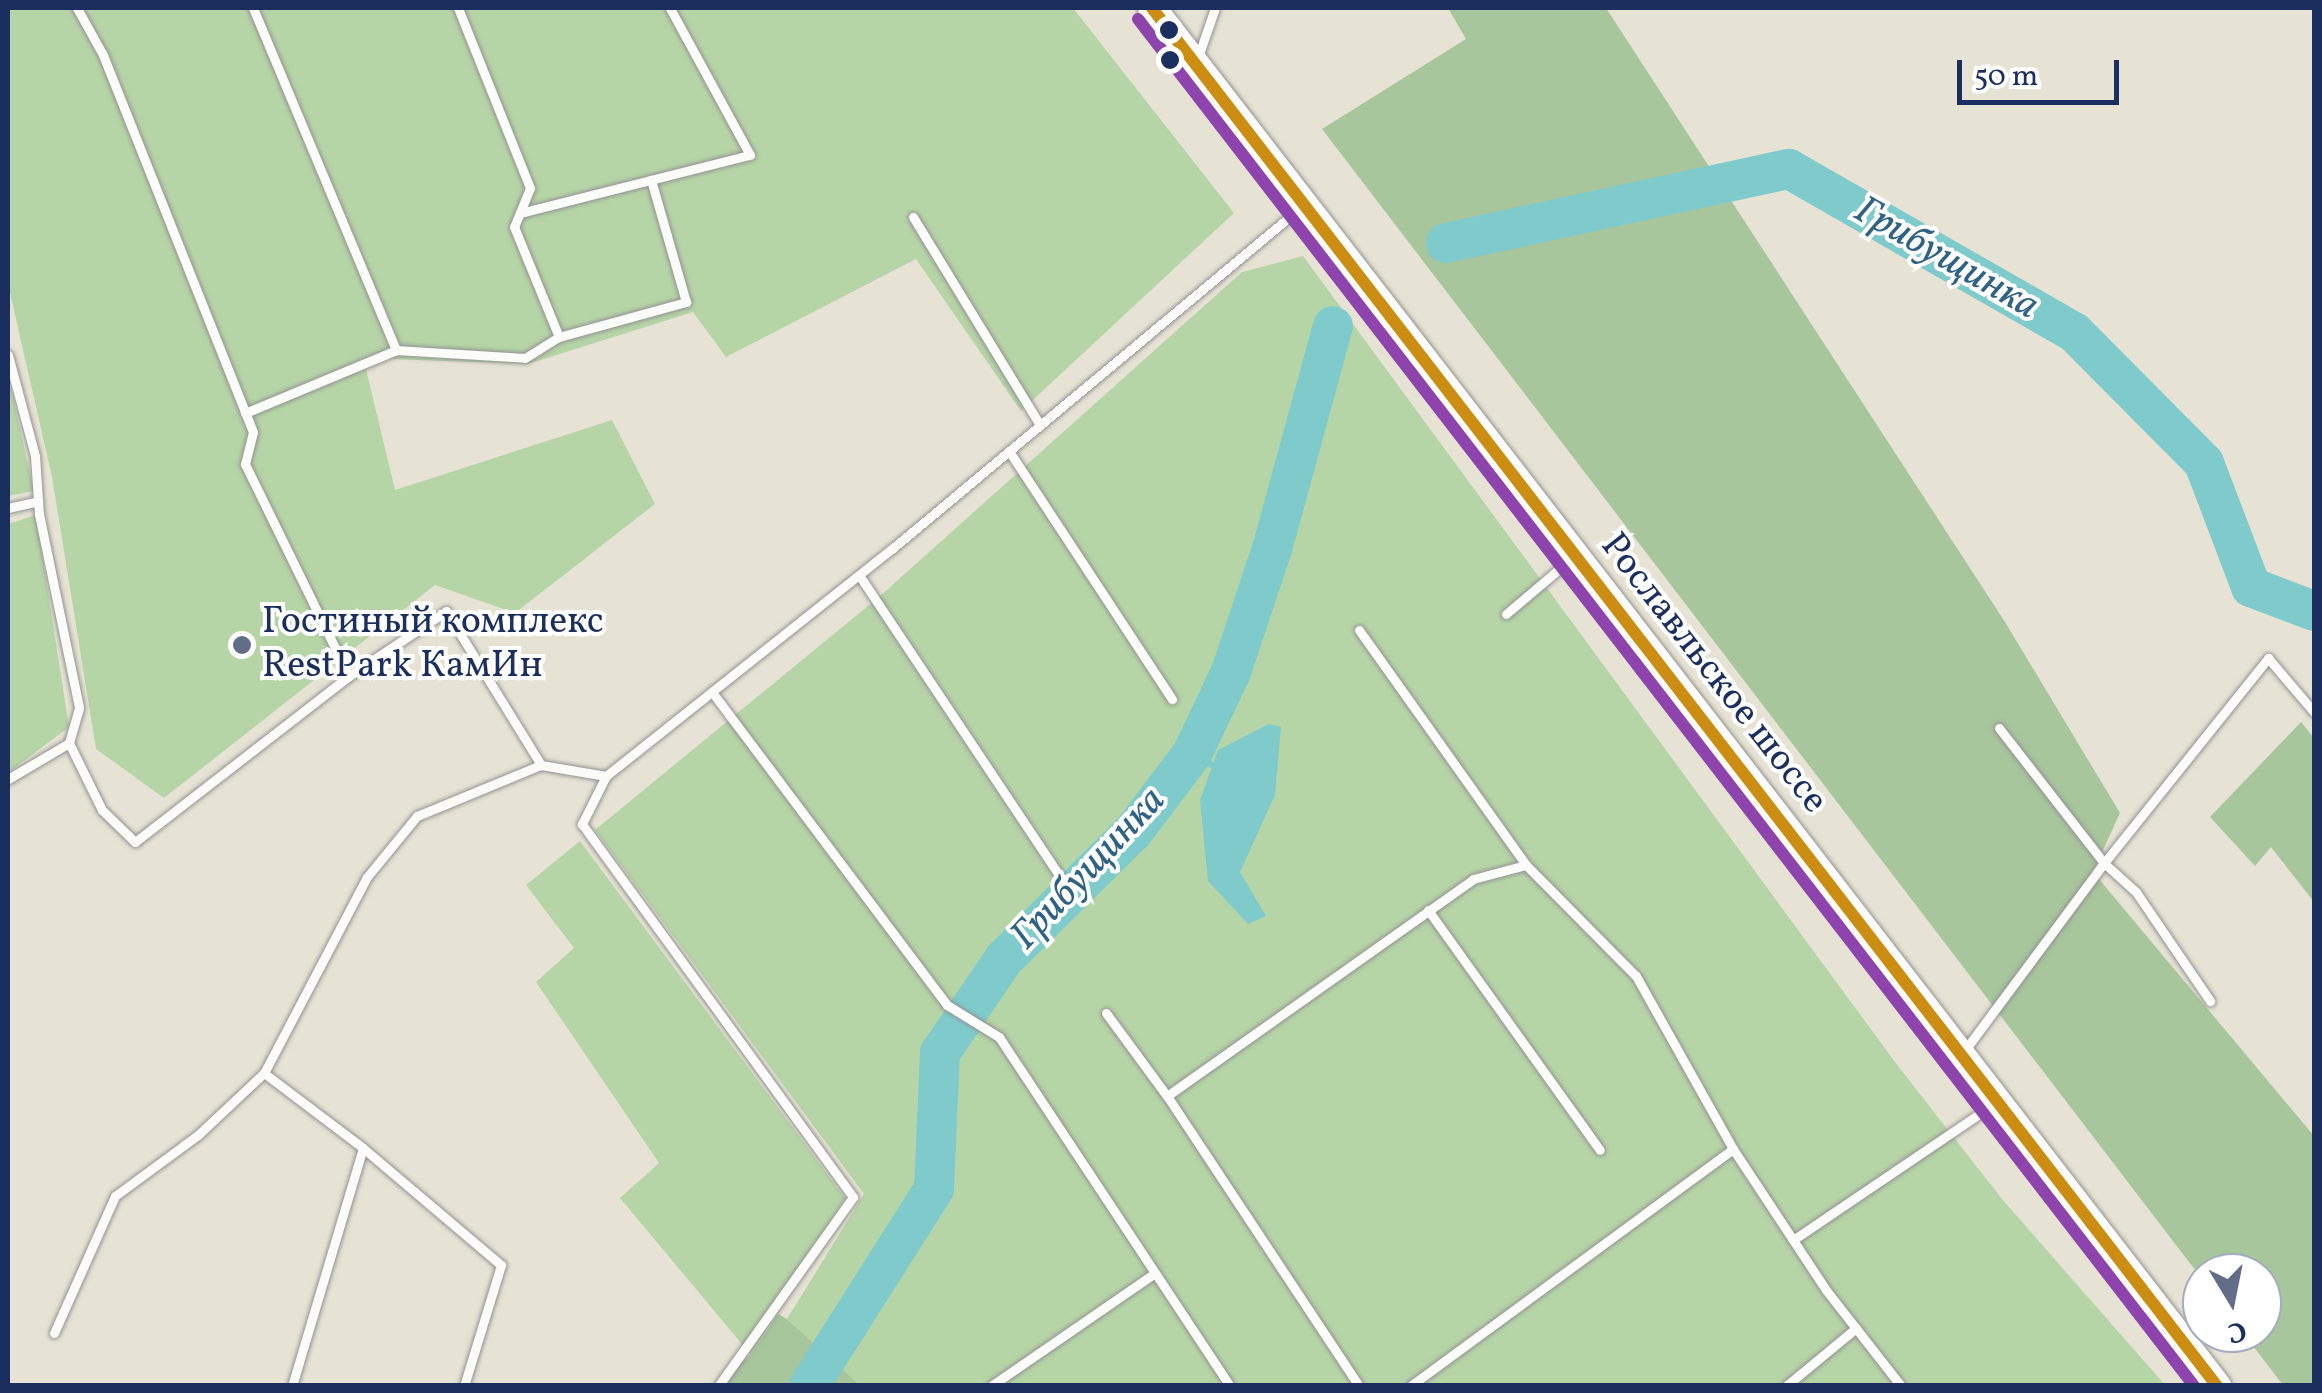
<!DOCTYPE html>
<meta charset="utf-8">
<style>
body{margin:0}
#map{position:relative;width:2322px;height:1393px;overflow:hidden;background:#e7e3d4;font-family:Vollkorn,serif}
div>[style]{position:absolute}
.green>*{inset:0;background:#b6d5a6}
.forest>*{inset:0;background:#a7c69c}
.water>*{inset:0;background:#7fcbcc}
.stream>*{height:6px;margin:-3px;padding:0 3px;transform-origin:3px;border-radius:3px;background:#7fcbcc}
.river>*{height:40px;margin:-20px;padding:0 20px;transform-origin:20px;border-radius:20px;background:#7fcbcc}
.roads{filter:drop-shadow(0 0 2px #929393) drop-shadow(0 0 2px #929393)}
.service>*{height:9px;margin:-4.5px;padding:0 4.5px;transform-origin:4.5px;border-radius:4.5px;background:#fbfbf9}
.primary>*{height:28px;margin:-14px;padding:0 14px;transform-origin:14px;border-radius:14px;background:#fbfbf9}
.bus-1>*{height:12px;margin:-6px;padding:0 6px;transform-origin:6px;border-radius:6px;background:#cb8e13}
.bus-2>*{height:12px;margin:-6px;padding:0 6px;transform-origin:6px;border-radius:6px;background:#8e44ad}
.dots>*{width:28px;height:28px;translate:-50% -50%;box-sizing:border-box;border:5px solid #fff;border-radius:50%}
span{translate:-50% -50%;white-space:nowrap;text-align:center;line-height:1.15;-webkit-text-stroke:8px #fff;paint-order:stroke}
.poi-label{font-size:38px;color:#1b2f5e}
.left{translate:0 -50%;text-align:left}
.street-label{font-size:38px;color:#1b2f5e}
.water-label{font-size:40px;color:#2f6283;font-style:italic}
.frame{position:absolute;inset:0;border:10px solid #1b2f5e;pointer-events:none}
.north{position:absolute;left:2182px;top:1253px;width:100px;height:100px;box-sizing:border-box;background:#fff;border:2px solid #a4acbf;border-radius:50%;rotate:170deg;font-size:28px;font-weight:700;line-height:40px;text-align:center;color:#1b2f5e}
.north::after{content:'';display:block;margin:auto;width:35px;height:45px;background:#626e87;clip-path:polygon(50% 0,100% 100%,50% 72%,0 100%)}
.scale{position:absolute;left:1957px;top:60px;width:162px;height:45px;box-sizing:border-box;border:5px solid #1b2f5e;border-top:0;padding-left:12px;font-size:30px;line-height:35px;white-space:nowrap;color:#1b2f5e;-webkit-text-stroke:8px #fff;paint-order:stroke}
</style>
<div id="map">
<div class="green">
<i style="clip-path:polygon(8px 8px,1073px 8px,1234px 213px,1021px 411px,916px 259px,726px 357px,693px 312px,528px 364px,388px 359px,366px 369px,395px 490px,612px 420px,655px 504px,515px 613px,435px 585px,164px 798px,96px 749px,52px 477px,8px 284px)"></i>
<i style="clip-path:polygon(1303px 256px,1898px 1066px,2002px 1199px,2165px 1385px,860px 1385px,787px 1319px,864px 1194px,595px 830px,880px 596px,1242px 272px)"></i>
<i style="clip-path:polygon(8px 375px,34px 491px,8px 496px)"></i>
<i style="clip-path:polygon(36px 515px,69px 727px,8px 773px,8px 524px)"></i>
<i style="clip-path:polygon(580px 841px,845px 1198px,751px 1355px,620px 1198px,659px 1163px,536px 982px,574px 948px,526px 885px)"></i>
</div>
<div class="forest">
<i style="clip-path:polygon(1448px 8px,1606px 8px,2005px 622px,2120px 813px,2093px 872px,2314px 1136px,2314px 1385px,2283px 1385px,2243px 1333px,2262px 1333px,2262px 1273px,2202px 1273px,2202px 1279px,1322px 129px,1466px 39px)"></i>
<i style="clip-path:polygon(2301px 722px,2314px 738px,2314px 902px,2271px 847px,2255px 866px,2210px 817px)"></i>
<i style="clip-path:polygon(778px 1314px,787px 1319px,860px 1385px,716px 1386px,751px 1354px)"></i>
</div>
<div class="water">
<i style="clip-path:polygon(1269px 724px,1281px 727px,1275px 795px,1240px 872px,1266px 916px,1248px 924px,1208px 881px,1200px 800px,1218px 750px)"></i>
</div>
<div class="stream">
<i style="left:2306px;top:611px;width:11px;rotate:-41deg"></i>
<i style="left:1192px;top:754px;width:26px;rotate:29deg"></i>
</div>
<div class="river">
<i style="left:1446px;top:243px;width:351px;rotate:-12.2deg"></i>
<i style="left:1789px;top:169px;width:328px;rotate:29.8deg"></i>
<i style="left:2074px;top:332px;width:185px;rotate:45.2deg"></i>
<i style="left:2204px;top:463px;width:133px;rotate:69.2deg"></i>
<i style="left:2251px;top:587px;width:67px;rotate:20.9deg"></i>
<i style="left:809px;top:1386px;width:233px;rotate:-57.6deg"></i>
<i style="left:934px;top:1189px;width:136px;rotate:-87.5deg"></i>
<i style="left:940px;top:1053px;width:114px;rotate:-55.8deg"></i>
<i style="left:1004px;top:959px;width:181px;rotate:-44.6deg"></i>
<i style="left:1133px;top:832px;width:98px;rotate:-52.9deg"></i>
<i style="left:1192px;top:754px;width:91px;rotate:-64.6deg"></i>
<i style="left:1231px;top:672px;width:130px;rotate:-71.6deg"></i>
<i style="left:1272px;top:549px;width:231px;rotate:-74.7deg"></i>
</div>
<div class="roads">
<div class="service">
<i style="left:77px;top:8px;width:54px;rotate:61deg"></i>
<i style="left:103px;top:55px;width:406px;rotate:68.3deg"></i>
<i style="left:253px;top:432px;width:33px;rotate:104deg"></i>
<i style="left:245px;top:464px;width:236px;rotate:63.9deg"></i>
<i style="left:253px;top:8px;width:371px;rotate:67.3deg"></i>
<i style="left:396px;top:350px;width:129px;rotate:3.5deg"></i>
<i style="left:525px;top:358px;width:40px;rotate:-32deg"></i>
<i style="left:559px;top:337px;width:119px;rotate:-112.2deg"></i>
<i style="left:514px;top:227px;width:42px;rotate:-67.7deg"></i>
<i style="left:530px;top:188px;width:194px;rotate:-111.8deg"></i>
<i style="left:1198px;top:57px;width:52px;rotate:-70.9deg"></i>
<i style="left:520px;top:213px;width:237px;rotate:-14.2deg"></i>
<i style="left:750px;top:155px;width:167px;rotate:-118.6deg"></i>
<i style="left:913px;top:217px;width:244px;rotate:58.6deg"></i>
<i style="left:559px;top:337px;width:132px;rotate:-15.4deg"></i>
<i style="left:686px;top:302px;width:127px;rotate:-106deg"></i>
<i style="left:8px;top:355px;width:105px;rotate:75deg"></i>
<i style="left:35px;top:456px;width:58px;rotate:86.1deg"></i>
<i style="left:39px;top:514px;width:198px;rotate:78.3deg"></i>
<i style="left:79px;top:708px;width:36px;rotate:106deg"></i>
<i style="left:245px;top:413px;width:164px;rotate:-22.6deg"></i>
<i style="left:1009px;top:451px;width:297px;rotate:56.7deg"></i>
<i style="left:8px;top:508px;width:31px;rotate:-13deg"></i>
<i style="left:859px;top:575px;width:368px;rotate:56.3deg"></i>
<i style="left:1506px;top:614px;width:87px;rotate:-40.3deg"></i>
<i style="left:1359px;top:630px;width:288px;rotate:54.6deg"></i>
<i style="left:712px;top:692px;width:391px;rotate:53.1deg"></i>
<i style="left:947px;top:1005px;width:61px;rotate:31.6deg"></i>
<i style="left:999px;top:1037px;width:419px;rotate:56.5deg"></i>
<i style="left:1999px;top:728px;width:171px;rotate:52.1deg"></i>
<i style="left:2104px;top:863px;width:43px;rotate:42.2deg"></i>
<i style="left:2136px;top:892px;width:132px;rotate:55.8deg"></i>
<i style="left:606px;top:776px;width:54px;rotate:116.6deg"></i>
<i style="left:582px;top:824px;width:461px;rotate:54deg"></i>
<i style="left:853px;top:1197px;width:232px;rotate:125.5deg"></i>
<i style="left:8px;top:779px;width:71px;rotate:-30.5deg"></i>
<i style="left:69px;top:743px;width:75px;rotate:63.8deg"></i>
<i style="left:102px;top:810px;width:46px;rotate:44.1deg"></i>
<i style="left:135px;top:842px;width:271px;rotate:-37.8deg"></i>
<i style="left:349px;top:676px;width:117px;rotate:-33.8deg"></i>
<i style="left:446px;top:611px;width:181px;rotate:58.3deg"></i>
<i style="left:1428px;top:910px;width:295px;rotate:54.4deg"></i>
<i style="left:1106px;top:1013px;width:103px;rotate:53.7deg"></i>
<i style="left:1965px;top:1050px;width:233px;rotate:-53.4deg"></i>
<i style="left:2104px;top:863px;width:263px;rotate:-51.3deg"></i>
<i style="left:2268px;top:658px;width:71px;rotate:49.6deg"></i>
<i style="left:264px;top:1073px;width:124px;rotate:37.1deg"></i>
<i style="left:1733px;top:1149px;width:169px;rotate:56.6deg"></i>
<i style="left:1826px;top:1290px;width:122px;rotate:52deg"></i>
<i style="left:1793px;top:1240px;width:243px;rotate:-34.1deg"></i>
<i style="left:54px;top:1333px;width:150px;rotate:-66deg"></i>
<i style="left:115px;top:1196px;width:104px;rotate:-36.4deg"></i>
<i style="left:199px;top:1134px;width:89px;rotate:-43.2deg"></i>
<i style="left:264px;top:1073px;width:221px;rotate:-62.3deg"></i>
<i style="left:367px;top:877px;width:79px;rotate:-50.7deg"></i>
<i style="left:417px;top:816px;width:134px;rotate:-22.4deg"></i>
<i style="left:541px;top:765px;width:66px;rotate:9.6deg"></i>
<i style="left:606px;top:776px;width:367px;rotate:-38.5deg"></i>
<i style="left:893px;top:548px;width:530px;rotate:-39.87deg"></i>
<i style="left:292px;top:1386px;width:248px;rotate:-73.4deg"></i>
<i style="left:363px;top:1148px;width:181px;rotate:40.3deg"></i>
<i style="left:501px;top:1265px;width:127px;rotate:107deg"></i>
<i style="left:991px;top:1386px;width:196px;rotate:-34.6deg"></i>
<i style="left:1359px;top:1386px;width:348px;rotate:-123.5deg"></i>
<i style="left:1167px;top:1096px;width:375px;rotate:-35.3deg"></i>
<i style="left:1473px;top:879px;width:55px;rotate:-14.8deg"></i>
<i style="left:1526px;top:865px;width:156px;rotate:45.3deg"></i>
<i style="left:1636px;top:976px;width:198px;rotate:60.7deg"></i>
<i style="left:1733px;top:1149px;width:401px;rotate:143.7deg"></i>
<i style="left:1786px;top:1386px;width:91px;rotate:-39.6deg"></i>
</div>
<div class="primary">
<i style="left:1152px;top:8px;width:1742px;rotate:52.3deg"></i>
</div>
</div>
<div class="bus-1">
<i style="left:1152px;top:8px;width:1742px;rotate:52.3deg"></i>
</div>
<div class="bus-2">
<i style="left:1138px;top:19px;width:1727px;rotate:52.31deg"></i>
</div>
<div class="dots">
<i style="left:1169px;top:30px;background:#1b2f5e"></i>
<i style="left:1170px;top:60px;background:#1b2f5e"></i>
<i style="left:242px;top:645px;background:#626e87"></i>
</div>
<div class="poi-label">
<span class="left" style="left:262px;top:645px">Гостиный комплекс<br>RestPark КамИн</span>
</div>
<div class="street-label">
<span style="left:1713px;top:674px;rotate:52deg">Рославльское шоссе</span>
</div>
<div class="water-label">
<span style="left:1946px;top:259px;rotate:30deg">Грибущинка</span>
<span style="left:1089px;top:869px;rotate:-47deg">Грибущинка</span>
</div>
<div class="frame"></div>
<div class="north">С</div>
<div class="scale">50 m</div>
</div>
